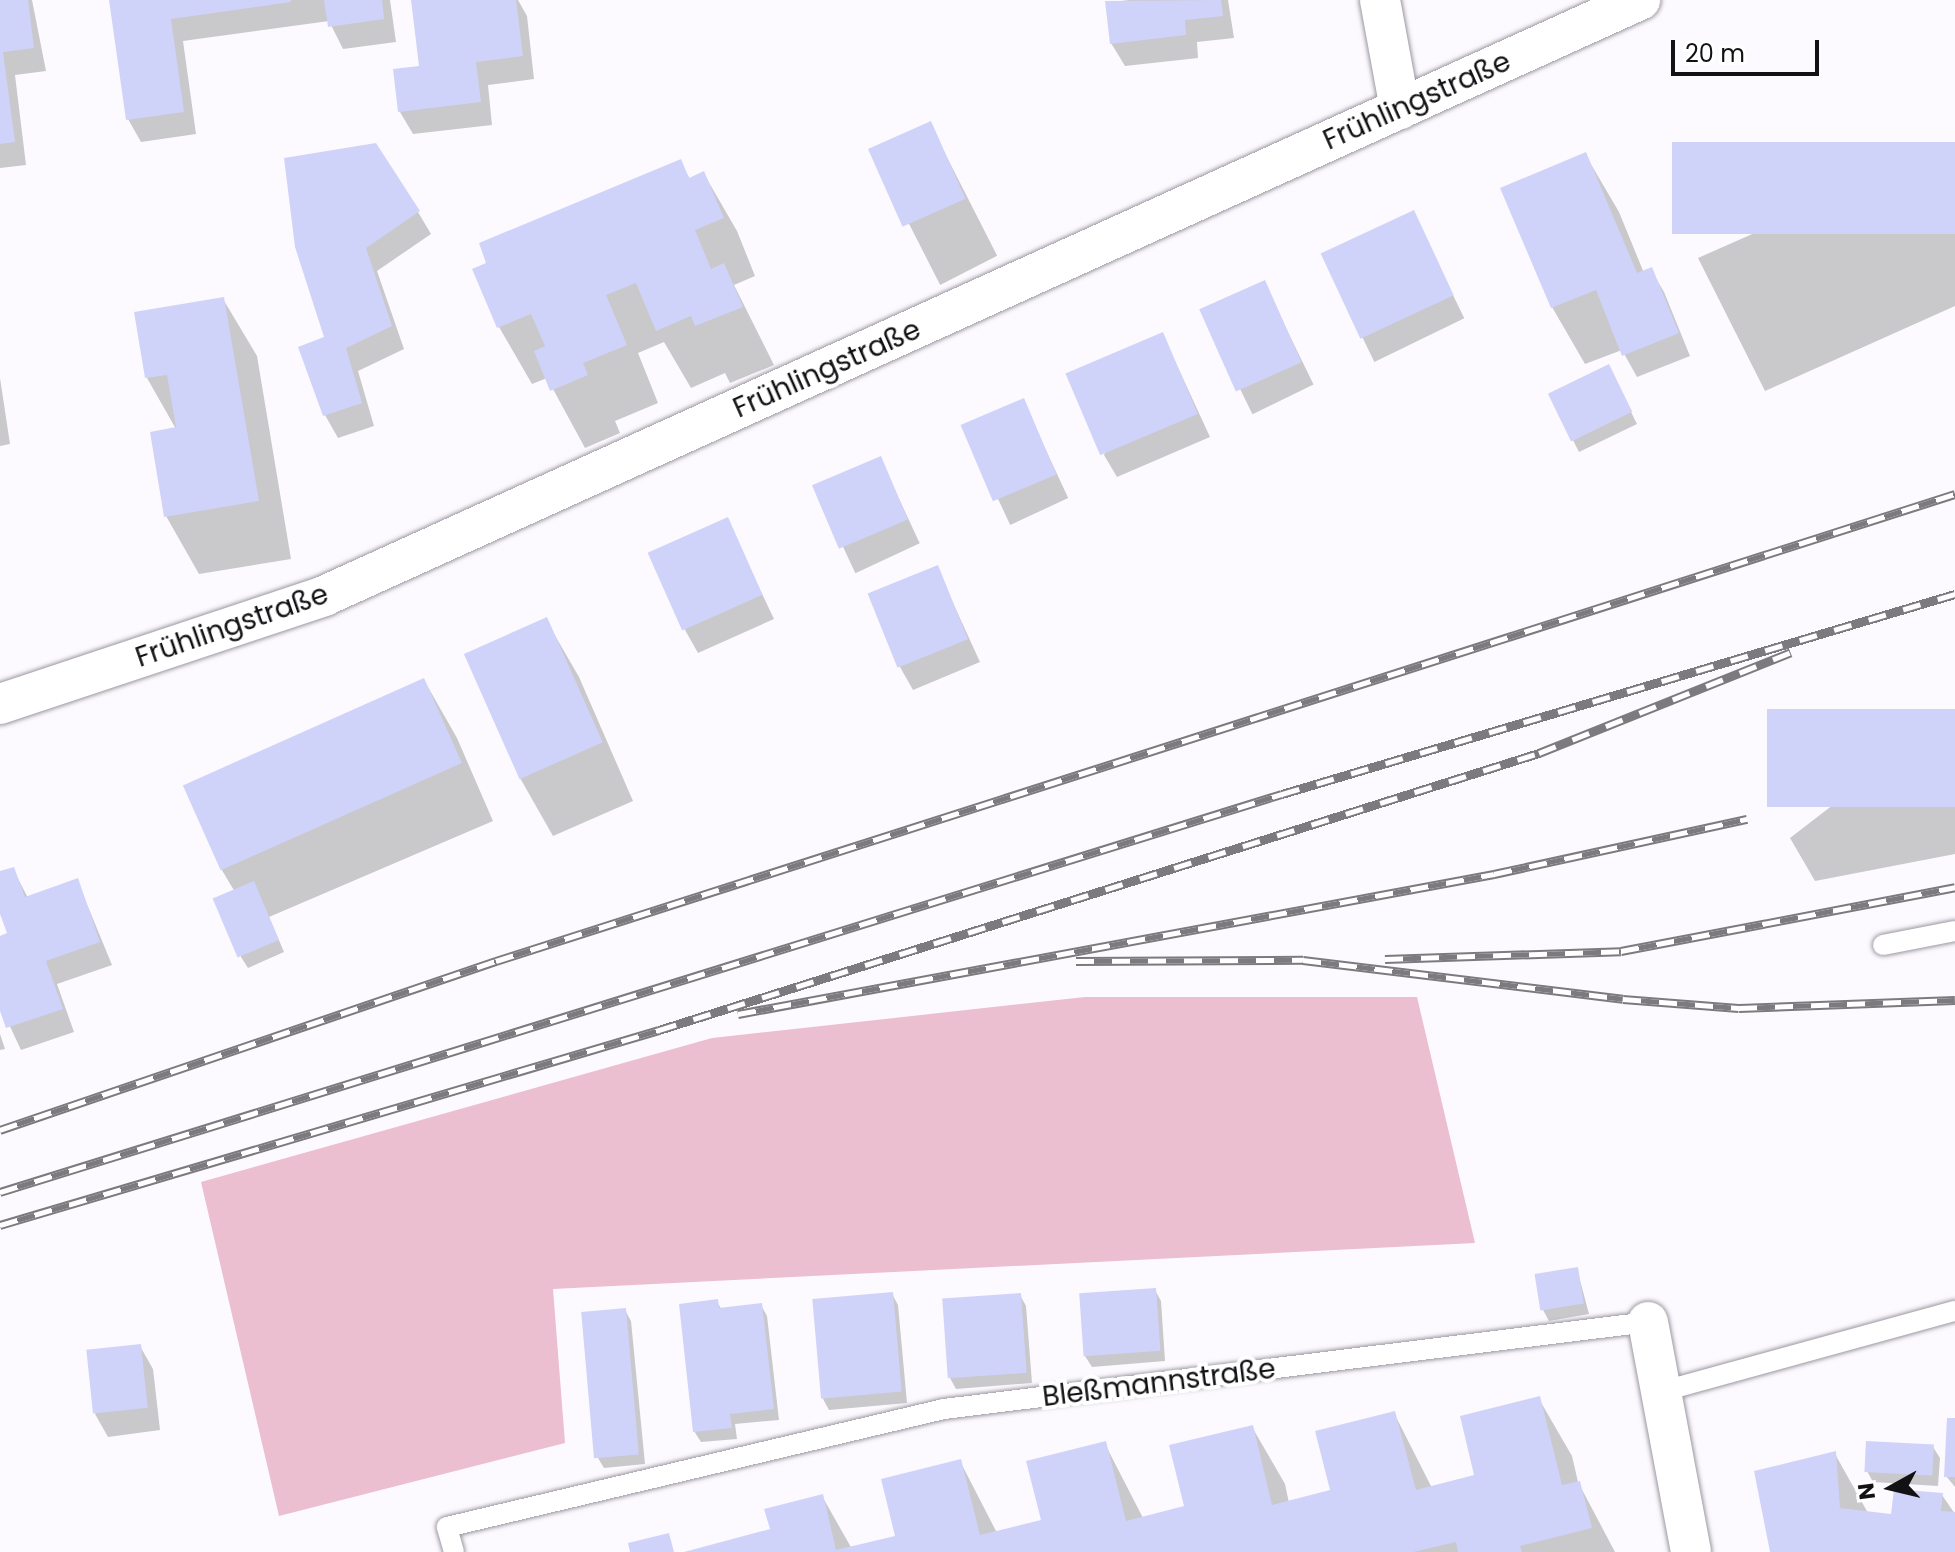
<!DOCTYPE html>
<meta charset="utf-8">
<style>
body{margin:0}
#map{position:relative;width:1955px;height:1552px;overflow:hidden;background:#fcfafe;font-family:Poppins,sans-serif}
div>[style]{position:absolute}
.green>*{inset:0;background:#ebbfd0}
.shadow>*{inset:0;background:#0003;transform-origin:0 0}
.building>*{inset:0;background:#d0d3f9;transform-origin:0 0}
.roads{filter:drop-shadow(0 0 2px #9c97a2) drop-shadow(0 0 2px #9c97a2)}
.service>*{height:20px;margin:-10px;padding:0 10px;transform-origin:10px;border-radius:10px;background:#fff}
.minor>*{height:40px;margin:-20px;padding:0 20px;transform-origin:20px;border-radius:20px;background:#fff}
.rail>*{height:9px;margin-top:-4.5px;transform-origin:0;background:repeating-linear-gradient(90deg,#fff 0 18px,#7c7a7e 0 36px);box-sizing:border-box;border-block:2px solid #7c7a7e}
span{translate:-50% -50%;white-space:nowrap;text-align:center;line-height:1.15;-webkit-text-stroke:8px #fff;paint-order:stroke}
.street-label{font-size:28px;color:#121114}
.north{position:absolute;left:1851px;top:1448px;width:80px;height:80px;-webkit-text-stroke:6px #fff;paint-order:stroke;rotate:262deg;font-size:22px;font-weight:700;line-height:32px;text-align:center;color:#121114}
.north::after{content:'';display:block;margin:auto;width:28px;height:36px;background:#121114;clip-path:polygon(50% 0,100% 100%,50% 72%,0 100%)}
.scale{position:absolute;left:1671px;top:40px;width:148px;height:36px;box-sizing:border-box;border:4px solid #121114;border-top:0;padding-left:10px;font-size:24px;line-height:28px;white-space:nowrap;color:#121114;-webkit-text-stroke:6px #fff;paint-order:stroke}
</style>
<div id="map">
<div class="green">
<i style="clip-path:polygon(1085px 997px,1417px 997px,1475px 1243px,553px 1289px,565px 1443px,279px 1516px,201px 1182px,712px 1038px)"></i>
</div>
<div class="shadow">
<i style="clip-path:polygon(0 0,32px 0,46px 71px,15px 75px,26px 165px,0 168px)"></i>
<i style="clip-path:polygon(111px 0,390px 0,396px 42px,343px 49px,329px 21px,183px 41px,196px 134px,141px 142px,128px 119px)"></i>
<i style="clip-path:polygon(413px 0,518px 0,527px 16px,534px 79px,488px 85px,492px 125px,413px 134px,400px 112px,421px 68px)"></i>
<i style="clip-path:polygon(1129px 0,1228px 0,1234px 38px,1197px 42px,1198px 58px,1125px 66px,1111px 43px,1107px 3px)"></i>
<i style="left:930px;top:124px;width:148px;height:64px;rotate:63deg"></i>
<i style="clip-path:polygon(1955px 144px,1955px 306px,1765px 391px,1698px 258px)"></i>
<i style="clip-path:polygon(1585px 154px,1619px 212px,1644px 273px,1651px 270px,1664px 292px,1690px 356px,1637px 377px,1622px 350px,1585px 364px,1552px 307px)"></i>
<i style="clip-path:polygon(680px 162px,690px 179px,704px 174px,737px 231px,755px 276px,734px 285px,774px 365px,730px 383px,725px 373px,691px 388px,664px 342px,638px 353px,658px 403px,615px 421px,620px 433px,585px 448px,547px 378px,532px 384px,499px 327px)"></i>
<i style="clip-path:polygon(418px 212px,431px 234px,377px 271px,404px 349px,358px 371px,374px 426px,338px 438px,325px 415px,326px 339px,297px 247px)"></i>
<i style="left:1413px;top:213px;width:117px;height:100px;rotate:64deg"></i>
<i style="left:1264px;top:283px;width:113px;height:68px;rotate:64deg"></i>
<i style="clip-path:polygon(223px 299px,257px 356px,291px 559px,199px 574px,166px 516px,176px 429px,147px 378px)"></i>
<i style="clip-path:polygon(1163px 335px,1210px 437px,1117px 477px,1104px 455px)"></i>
<i style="clip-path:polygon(0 378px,10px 444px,0 446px)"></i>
<i style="clip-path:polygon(1614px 378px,1637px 424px,1579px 452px,1550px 395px)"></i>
<i style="left:1023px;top:401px;width:107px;height:64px;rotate:65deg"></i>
<i style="left:880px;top:458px;width:94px;height:71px;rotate:65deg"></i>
<i style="clip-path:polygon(727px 520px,774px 619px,698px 653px,685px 630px)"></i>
<i style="clip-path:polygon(937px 568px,980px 662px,913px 690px,900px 667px)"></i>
<i style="clip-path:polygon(546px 620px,579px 677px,633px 801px,553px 836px,520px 778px,466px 655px)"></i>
<i style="clip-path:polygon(424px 680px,457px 738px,493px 821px,269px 917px,284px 952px,248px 968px,241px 957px,235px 892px,220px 867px)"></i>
<i style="clip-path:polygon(1955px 711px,1955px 854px,1815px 881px,1790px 838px)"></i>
<i style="clip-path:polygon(13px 869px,28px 898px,77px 880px,112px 965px,57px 984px,74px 1032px,21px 1050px,0 1005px,0 938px,10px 934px,0 908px,0 873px)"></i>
<i style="clip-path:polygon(0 1034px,5px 1049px,0 1050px)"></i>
<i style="clip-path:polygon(1577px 1269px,1589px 1314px,1549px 1321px,1543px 1310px)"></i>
<i style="clip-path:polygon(1155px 1290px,1161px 1301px,1165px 1361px,1092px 1367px,1085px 1356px)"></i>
<i style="clip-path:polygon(892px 1294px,898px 1305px,907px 1403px,829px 1410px,823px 1399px)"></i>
<i style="clip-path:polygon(1020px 1295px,1026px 1306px,1032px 1383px,956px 1389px,950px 1378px)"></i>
<i style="clip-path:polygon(717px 1302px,722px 1310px,761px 1305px,767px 1316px,779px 1420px,735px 1424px,737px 1439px,701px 1442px,694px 1431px)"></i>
<i style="clip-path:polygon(625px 1310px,631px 1321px,645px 1464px,604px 1468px,598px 1458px)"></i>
<i style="clip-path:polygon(140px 1346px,153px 1369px,160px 1430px,108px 1437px,95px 1414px)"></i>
<i style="clip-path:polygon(1539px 1399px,1572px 1456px,1578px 1482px,1615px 1552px,687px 1552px,772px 1531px,822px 1496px,852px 1549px,898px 1537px,960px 1461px,997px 1533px,1044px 1522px,1105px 1444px,1143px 1518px,1186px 1507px,1252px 1427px,1285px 1484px,1289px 1503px,1332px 1492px,1394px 1413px,1432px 1488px,1476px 1477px)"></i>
<i style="clip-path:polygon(1955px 1420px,1955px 1487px,1946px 1476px)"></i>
<i style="clip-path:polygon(1933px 1447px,1940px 1458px,1938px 1486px,1873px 1482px,1867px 1471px)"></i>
<i style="clip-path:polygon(1835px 1454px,1868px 1513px,1893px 1516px,1942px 1495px,1955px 1514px,1955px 1552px,1772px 1552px)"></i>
</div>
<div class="building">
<i style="clip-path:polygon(0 0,28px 0,34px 48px,3px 52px,15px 142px,0 144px)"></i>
<i style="clip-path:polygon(109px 0,291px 0,291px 2px,171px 19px,184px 112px,126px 120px)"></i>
<i style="clip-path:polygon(324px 0,382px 0,384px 19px,328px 27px)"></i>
<i style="clip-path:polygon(411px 0,516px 0,523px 56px,476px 62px,481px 102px,398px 112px,393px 69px,419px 66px)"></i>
<i style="clip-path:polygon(1221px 0,1223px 16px,1185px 20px,1186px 35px,1110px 44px,1105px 1px)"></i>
<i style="left:931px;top:121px;width:85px;height:69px;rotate:66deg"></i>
<i style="left:1955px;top:142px;width:92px;height:283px;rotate:90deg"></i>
<i style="clip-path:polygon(376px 143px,420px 211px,366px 248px,392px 326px,346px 348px,362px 403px,323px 416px,298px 347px,324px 337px,295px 247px,284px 158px)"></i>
<i style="clip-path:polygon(1586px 152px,1637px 273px,1652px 267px,1679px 333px,1622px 356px,1596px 290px,1551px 308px,1500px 188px)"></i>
<i style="clip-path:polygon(681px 159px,689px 178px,704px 171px,724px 218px,695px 230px,711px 269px,724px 263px,743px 307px,695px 326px,691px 316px,656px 331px,636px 283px,606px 295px,627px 345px,583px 363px,588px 375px,550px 391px,534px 351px,545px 346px,531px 314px,497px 328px,472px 269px,486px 263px,479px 243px)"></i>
<i style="left:1414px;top:210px;width:94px;height:103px;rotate:65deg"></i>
<i style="left:1265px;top:280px;width:90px;height:72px;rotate:66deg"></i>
<i style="clip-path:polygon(224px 297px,259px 501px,164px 517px,150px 432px,176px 427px,167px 375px,145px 378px,134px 312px)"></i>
<i style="left:1163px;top:332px;width:89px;height:106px;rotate:67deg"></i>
<i style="left:1609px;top:364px;width:53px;height:68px;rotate:64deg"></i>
<i style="left:1024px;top:398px;width:83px;height:69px;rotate:67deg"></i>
<i style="left:881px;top:456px;width:69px;height:75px;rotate:67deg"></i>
<i style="left:728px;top:517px;width:85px;height:88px;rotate:66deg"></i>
<i style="left:938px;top:565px;width:80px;height:76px;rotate:68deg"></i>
<i style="left:547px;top:617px;width:137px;height:91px;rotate:66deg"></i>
<i style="left:424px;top:678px;width:93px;height:264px;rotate:66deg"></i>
<i style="left:1955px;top:709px;width:98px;height:188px;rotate:90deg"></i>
<i style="clip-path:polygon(14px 867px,25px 897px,78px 878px,100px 942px,46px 961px,63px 1009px,6px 1028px,0 1011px,0 936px,7px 933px,0 914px,0 871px)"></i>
<i style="left:254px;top:881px;width:64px;height:45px;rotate:67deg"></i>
<i style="left:1578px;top:1267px;width:37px;height:44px;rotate:81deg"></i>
<i style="left:1156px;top:1288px;width:63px;height:77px;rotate:86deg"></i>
<i style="left:893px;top:1292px;width:100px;height:81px;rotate:85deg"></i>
<i style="left:1021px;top:1293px;width:80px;height:79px;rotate:86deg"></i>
<i style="clip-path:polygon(718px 1299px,719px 1308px,762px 1303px,774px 1409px,730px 1414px,732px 1428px,693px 1432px,679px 1304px)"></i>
<i style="left:626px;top:1308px;width:147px;height:45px;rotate:85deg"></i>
<i style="left:141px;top:1344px;width:64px;height:55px;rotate:84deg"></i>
<i style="clip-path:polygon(1540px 1396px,1562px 1485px,1580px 1481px,1592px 1528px,1520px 1546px,1522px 1552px,1458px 1552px,1456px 1542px,1413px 1552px,684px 1552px,770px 1529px,764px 1509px,823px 1494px,836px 1550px,895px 1536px,881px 1479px,961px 1459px,980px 1535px,1041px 1520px,1026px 1461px,1106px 1441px,1126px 1521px,1184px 1506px,1169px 1445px,1253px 1425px,1272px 1505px,1330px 1490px,1315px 1431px,1395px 1411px,1416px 1490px,1474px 1475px,1460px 1416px)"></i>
<i style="clip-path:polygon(1947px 1418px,1955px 1418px,1955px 1477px,1944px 1477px)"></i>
<i style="left:1866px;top:1441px;width:68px;height:31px;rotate:3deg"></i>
<i style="clip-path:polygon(1836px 1451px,1840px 1508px,1891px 1514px,1894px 1489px,1943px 1493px,1941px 1511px,1955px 1512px,1955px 1552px,1770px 1552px,1754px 1471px)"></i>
<i style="clip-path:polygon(669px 1533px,674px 1552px,630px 1552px,628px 1543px)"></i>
</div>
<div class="roads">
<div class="service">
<i style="left:1883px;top:945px;width:73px;rotate:-11deg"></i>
<i style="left:1660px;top:1392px;width:306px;rotate:-15.4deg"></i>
<i style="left:454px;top:1552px;width:26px;rotate:-106deg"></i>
<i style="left:447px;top:1527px;width:511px;rotate:-13.36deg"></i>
<i style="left:944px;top:1409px;width:709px;rotate:-7.04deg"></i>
</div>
<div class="minor">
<i style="left:1380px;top:0;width:111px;rotate:79.6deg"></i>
<i style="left:0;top:704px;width:342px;rotate:-18.4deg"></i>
<i style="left:324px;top:596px;width:1445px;rotate:-24.37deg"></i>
<i style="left:1648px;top:1322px;width:234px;rotate:79.4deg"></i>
</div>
</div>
<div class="rail">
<i style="left:1385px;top:959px;width:236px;rotate:-1.9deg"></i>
<i style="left:1621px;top:951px;width:340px;rotate:-10.8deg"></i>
<i style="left:1076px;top:961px;width:227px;rotate:-0.3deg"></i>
<i style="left:1303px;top:960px;width:322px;rotate:6.9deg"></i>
<i style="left:1623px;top:999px;width:116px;rotate:4.4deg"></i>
<i style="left:1739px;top:1008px;width:216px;rotate:-2.1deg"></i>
<i style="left:738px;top:1014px;width:769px;rotate:-10.49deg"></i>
<i style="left:1494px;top:874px;width:259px;rotate:-12.3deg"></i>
<i style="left:0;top:1130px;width:524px;rotate:-18.82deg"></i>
<i style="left:496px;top:961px;width:1532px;rotate:-17.75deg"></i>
<i style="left:0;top:1192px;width:1342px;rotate:-17.25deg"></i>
<i style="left:1282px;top:794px;width:702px;rotate:-16.55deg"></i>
<i style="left:0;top:1225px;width:687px;rotate:-16.48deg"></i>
<i style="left:659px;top:1030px;width:923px;rotate:-17.47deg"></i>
<i style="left:1539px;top:753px;width:271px;rotate:-21.8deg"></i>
</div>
<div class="street-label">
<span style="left:1417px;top:101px;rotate:-24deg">Frühlingstraße</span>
<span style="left:827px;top:369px;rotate:-24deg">Frühlingstraße</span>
<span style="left:232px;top:626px;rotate:-19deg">Frühlingstraße</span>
<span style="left:1159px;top:1383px;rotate:-7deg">Bleßmannstraße</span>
</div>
<div class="north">N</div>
<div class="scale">20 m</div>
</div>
